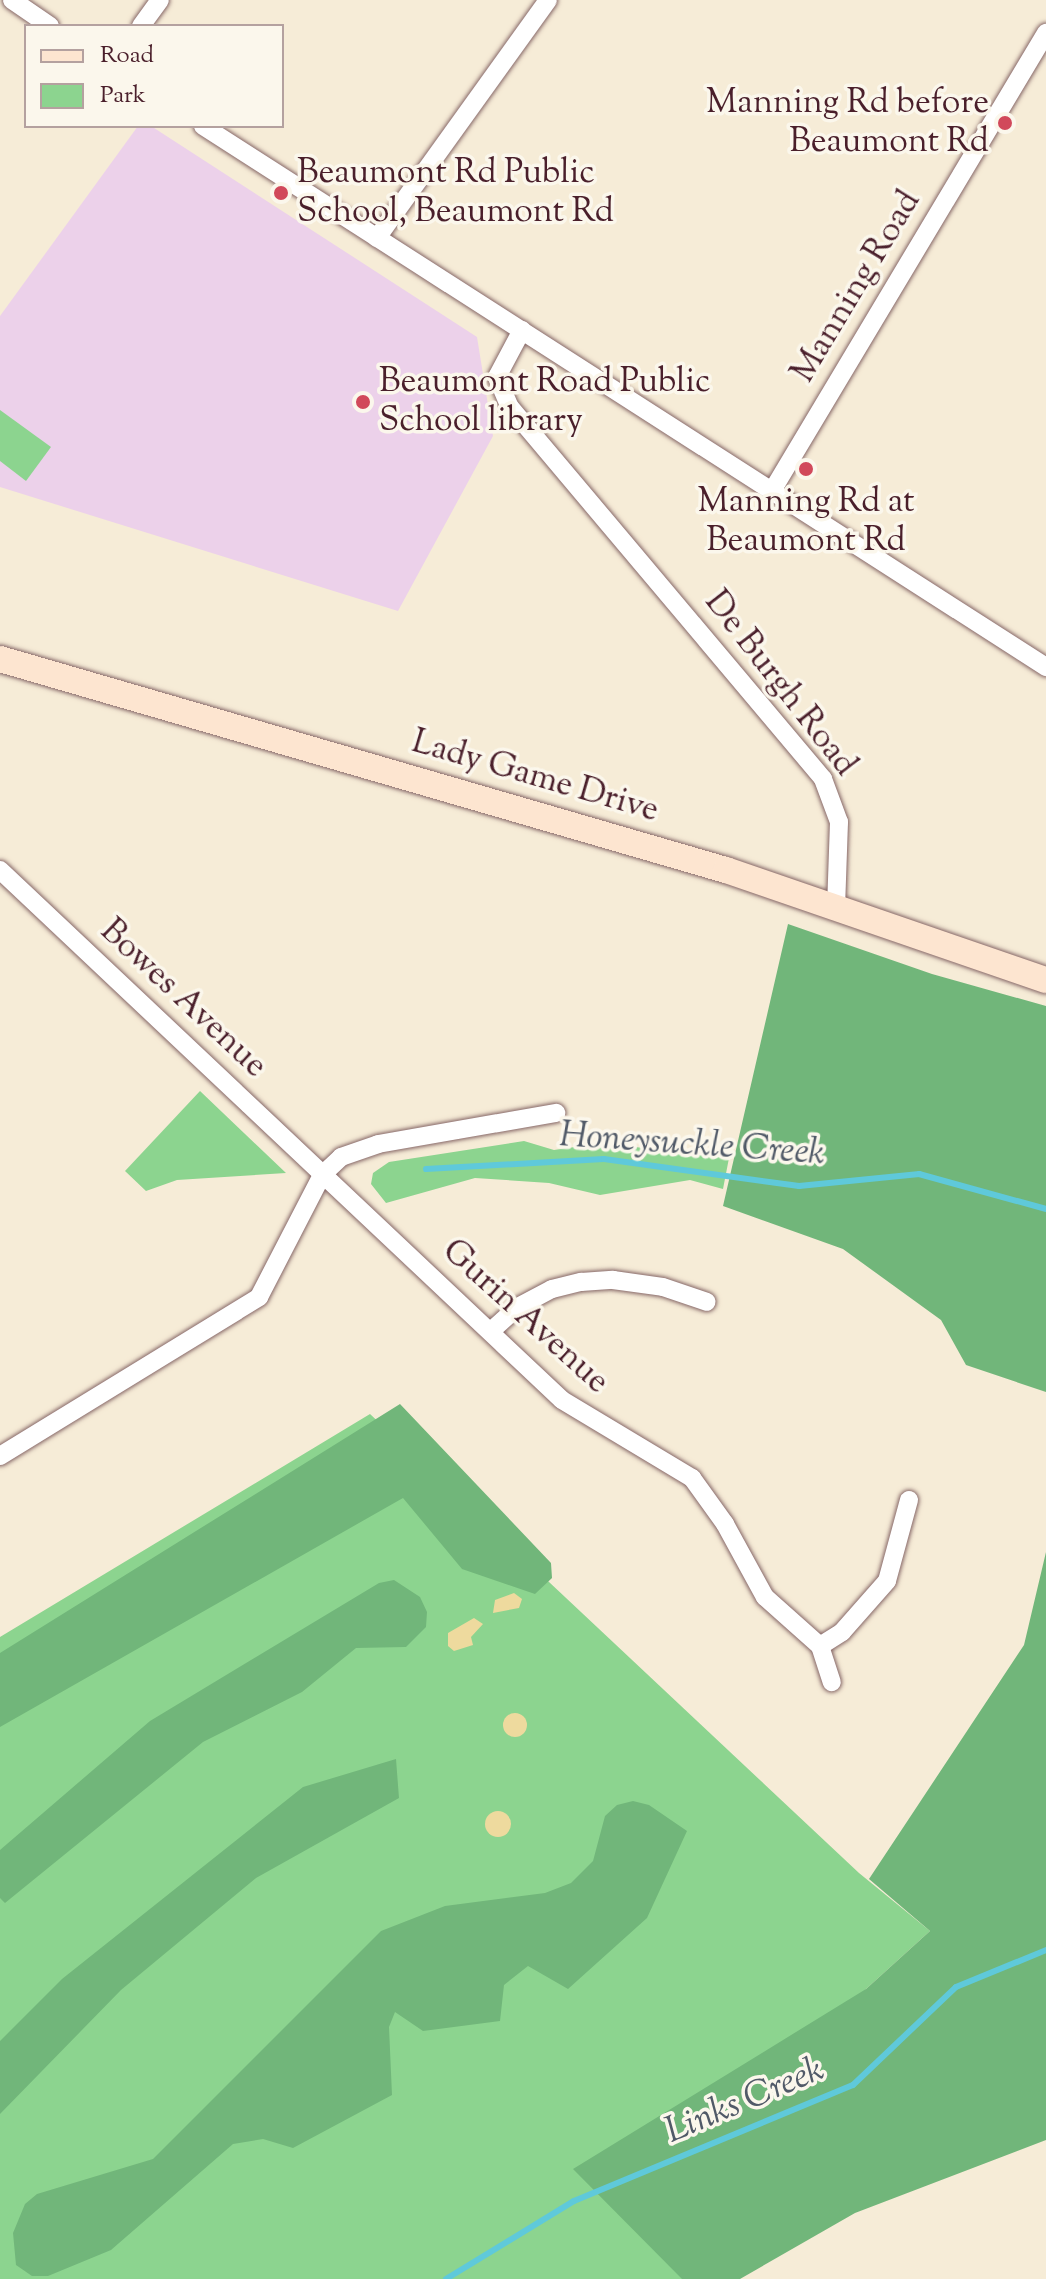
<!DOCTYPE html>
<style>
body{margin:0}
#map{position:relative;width:1046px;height:2279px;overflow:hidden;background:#f6ecd7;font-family:"Sorts Mill Goudy",serif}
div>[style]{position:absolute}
.built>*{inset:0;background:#ecd1ea}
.green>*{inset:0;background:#8cd48f}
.forest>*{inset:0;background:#71b67a}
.sand>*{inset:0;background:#eeda9e}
.round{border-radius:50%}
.stream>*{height:6px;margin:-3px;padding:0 3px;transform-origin:3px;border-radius:3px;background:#5fc9da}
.roads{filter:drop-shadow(0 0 2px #866767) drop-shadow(0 0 2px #866767)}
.minor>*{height:18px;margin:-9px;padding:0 9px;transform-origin:9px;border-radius:9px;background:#fff}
.secondary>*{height:26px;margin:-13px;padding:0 13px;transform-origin:13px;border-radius:13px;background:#fde5d0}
.dots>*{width:22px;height:22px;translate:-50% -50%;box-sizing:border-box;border:4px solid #fbf7ec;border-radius:50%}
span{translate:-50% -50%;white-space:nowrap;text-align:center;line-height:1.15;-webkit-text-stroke:7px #fbf7ec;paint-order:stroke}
.poi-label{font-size:34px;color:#4a1f2b}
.right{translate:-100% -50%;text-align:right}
.left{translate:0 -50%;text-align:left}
.street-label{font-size:34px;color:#4a1f2b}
.water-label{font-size:36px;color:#515a68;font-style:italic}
.legend{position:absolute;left:24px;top:24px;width:260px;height:104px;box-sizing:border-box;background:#fbf7ec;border:2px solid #b4a19f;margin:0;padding:10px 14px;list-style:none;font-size:24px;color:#4a1f2b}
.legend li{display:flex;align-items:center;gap:16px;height:40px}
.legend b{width:40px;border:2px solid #b4a19f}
</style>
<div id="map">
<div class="built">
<i style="clip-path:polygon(138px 126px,151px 126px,477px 337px,493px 436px,398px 611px,0 487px,0 316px)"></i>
</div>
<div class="green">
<i style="clip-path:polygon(0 410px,51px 447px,26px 481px,0 461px)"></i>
<i style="clip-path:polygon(200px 1091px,286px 1173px,177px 1180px,146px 1191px,125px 1171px)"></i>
<i style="clip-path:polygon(524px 1141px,554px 1150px,601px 1143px,729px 1158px,723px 1189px,690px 1180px,600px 1195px,549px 1183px,475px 1178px,386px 1203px,371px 1184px,373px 1173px,389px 1162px)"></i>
<i style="clip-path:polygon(370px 1414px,859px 1873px,930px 1931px,866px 1989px,693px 2279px,0 2279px,0 1637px)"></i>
</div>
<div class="forest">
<i style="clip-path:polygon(788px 924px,932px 974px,1046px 1006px,1046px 1392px,966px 1365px,941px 1320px,843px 1249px,723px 1206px)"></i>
<i style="clip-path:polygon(400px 1404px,551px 1563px,552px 1578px,535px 1594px,462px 1569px,403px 1498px,0 1727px,0 1653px)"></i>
<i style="clip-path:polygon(1046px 1552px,1046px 2140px,855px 2213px,740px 2279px,682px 2279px,573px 2169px,866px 1989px,930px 1931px,869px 1879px,1024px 1645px)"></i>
<i style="clip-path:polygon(394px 1580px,420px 1597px,427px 1612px,426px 1627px,406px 1647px,356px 1648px,302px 1692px,203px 1742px,5px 1903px,0 1898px,0 1850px,150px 1721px,379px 1583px)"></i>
<i style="clip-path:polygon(396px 1759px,399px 1798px,256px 1878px,121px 1990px,0 2114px,0 2041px,62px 1979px,303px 1787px)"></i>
<i style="clip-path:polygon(633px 1801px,649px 1805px,687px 1831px,647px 1918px,568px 1989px,528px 1966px,504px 1985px,500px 2021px,423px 2031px,395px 2012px,389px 2027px,392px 2095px,293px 2148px,263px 2139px,233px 2144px,111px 2250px,48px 2276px,32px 2276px,16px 2265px,13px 2233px,25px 2204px,37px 2194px,153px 2159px,381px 1931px,445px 1906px,545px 1893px,571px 1883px,593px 1861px,605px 1816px,617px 1805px)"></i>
</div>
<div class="sand">
<i style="clip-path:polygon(514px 1593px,522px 1599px,519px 1608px,493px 1613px,495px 1600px)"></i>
<i style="clip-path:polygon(474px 1618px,483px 1624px,471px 1637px,473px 1645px,454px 1651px,448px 1646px,448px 1633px)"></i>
<i class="round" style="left:503px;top:1713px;width:24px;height:24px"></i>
<i class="round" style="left:485px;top:1811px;width:26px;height:26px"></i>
</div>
<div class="stream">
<i style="left:426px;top:1169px;width:178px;rotate:-3.2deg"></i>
<i style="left:604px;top:1159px;width:197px;rotate:7.9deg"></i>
<i style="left:799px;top:1186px;width:121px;rotate:-5.7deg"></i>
<i style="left:919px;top:1174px;width:132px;rotate:15.4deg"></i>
<i style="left:446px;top:2279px;width:150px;rotate:-31.4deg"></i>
<i style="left:574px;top:2201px;width:302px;rotate:-22.6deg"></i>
<i style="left:853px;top:2085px;width:142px;rotate:-43.6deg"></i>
<i style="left:956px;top:1987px;width:97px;rotate:-22.3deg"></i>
</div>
<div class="roads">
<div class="minor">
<i style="left:12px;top:0;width:46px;rotate:34.4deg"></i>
<i style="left:141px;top:26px;width:32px;rotate:-54deg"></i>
<i style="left:203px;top:126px;width:1002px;rotate:32.69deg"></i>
<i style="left:377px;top:238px;width:293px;rotate:-54.3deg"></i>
<i style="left:522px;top:330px;width:53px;rotate:118deg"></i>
<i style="left:497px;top:377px;width:33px;rotate:67deg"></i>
<i style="left:510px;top:407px;width:486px;rotate:49.9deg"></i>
<i style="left:823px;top:779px;width:46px;rotate:69.6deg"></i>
<i style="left:839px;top:822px;width:86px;rotate:92deg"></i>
<i style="left:772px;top:491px;width:534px;rotate:-59.11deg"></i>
<i style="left:0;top:870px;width:772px;rotate:43.32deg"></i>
<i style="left:562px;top:1400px;width:152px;rotate:31deg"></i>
<i style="left:692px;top:1478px;width:57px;rotate:54.3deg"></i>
<i style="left:725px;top:1524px;width:83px;rotate:61.3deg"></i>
<i style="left:765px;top:1597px;width:74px;rotate:41.7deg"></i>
<i style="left:820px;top:1646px;width:38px;rotate:72deg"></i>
<i style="left:491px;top:1331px;width:36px;rotate:-42deg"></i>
<i style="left:518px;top:1307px;width:38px;rotate:-28deg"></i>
<i style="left:552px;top:1289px;width:30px;rotate:-14deg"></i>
<i style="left:581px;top:1282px;width:32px;rotate:-4deg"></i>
<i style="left:613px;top:1280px;width:50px;rotate:8deg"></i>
<i style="left:663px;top:1287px;width:46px;rotate:18.8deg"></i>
<i style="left:0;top:1456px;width:304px;rotate:-31.5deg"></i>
<i style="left:259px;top:1297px;width:137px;rotate:-62.7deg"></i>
<i style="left:322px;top:1175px;width:26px;rotate:-43deg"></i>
<i style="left:341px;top:1157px;width:39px;rotate:-19deg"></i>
<i style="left:378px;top:1144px;width:181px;rotate:-9.9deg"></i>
<i style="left:820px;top:1646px;width:26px;rotate:-32deg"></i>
<i style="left:842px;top:1632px;width:68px;rotate:-48.6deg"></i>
<i style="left:887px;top:1581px;width:84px;rotate:-74.8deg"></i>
</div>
<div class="secondary">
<i style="left:0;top:659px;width:756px;rotate:16.21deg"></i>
<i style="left:726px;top:870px;width:338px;rotate:19deg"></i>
</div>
</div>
<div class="dots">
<i style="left:1005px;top:123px;background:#d1495b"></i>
<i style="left:281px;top:193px;background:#d1495b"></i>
<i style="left:363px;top:402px;background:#d1495b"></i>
<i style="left:806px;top:469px;background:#d1495b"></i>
</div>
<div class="poi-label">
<span class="right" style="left:989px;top:123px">Manning Rd before<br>Beaumont Rd</span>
<span class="left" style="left:297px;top:193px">Beaumont Rd Public<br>School, Beaumont Rd</span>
<span class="left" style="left:379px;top:402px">Beaumont Road Public<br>School library</span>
<span style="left:806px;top:522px">Manning Rd at<br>Beaumont Rd</span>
</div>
<div class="street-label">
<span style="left:857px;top:287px;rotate:-59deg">Manning Road</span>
<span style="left:780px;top:684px;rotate:52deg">De Burgh Road</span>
<span style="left:535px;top:777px;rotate:16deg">Lady Game Drive</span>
<span style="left:183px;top:999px;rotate:43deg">Bowes Avenue</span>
<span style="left:525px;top:1317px;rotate:42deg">Gurin Avenue</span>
</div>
<div class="water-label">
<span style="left:692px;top:1146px;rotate:4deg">Honeysuckle Creek</span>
<span style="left:745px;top:2102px;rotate:-23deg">Links Creek</span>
</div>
<ul class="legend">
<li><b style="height:10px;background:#fde5d0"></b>Road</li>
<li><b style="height:22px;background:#8cd48f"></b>Park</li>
</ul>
</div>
